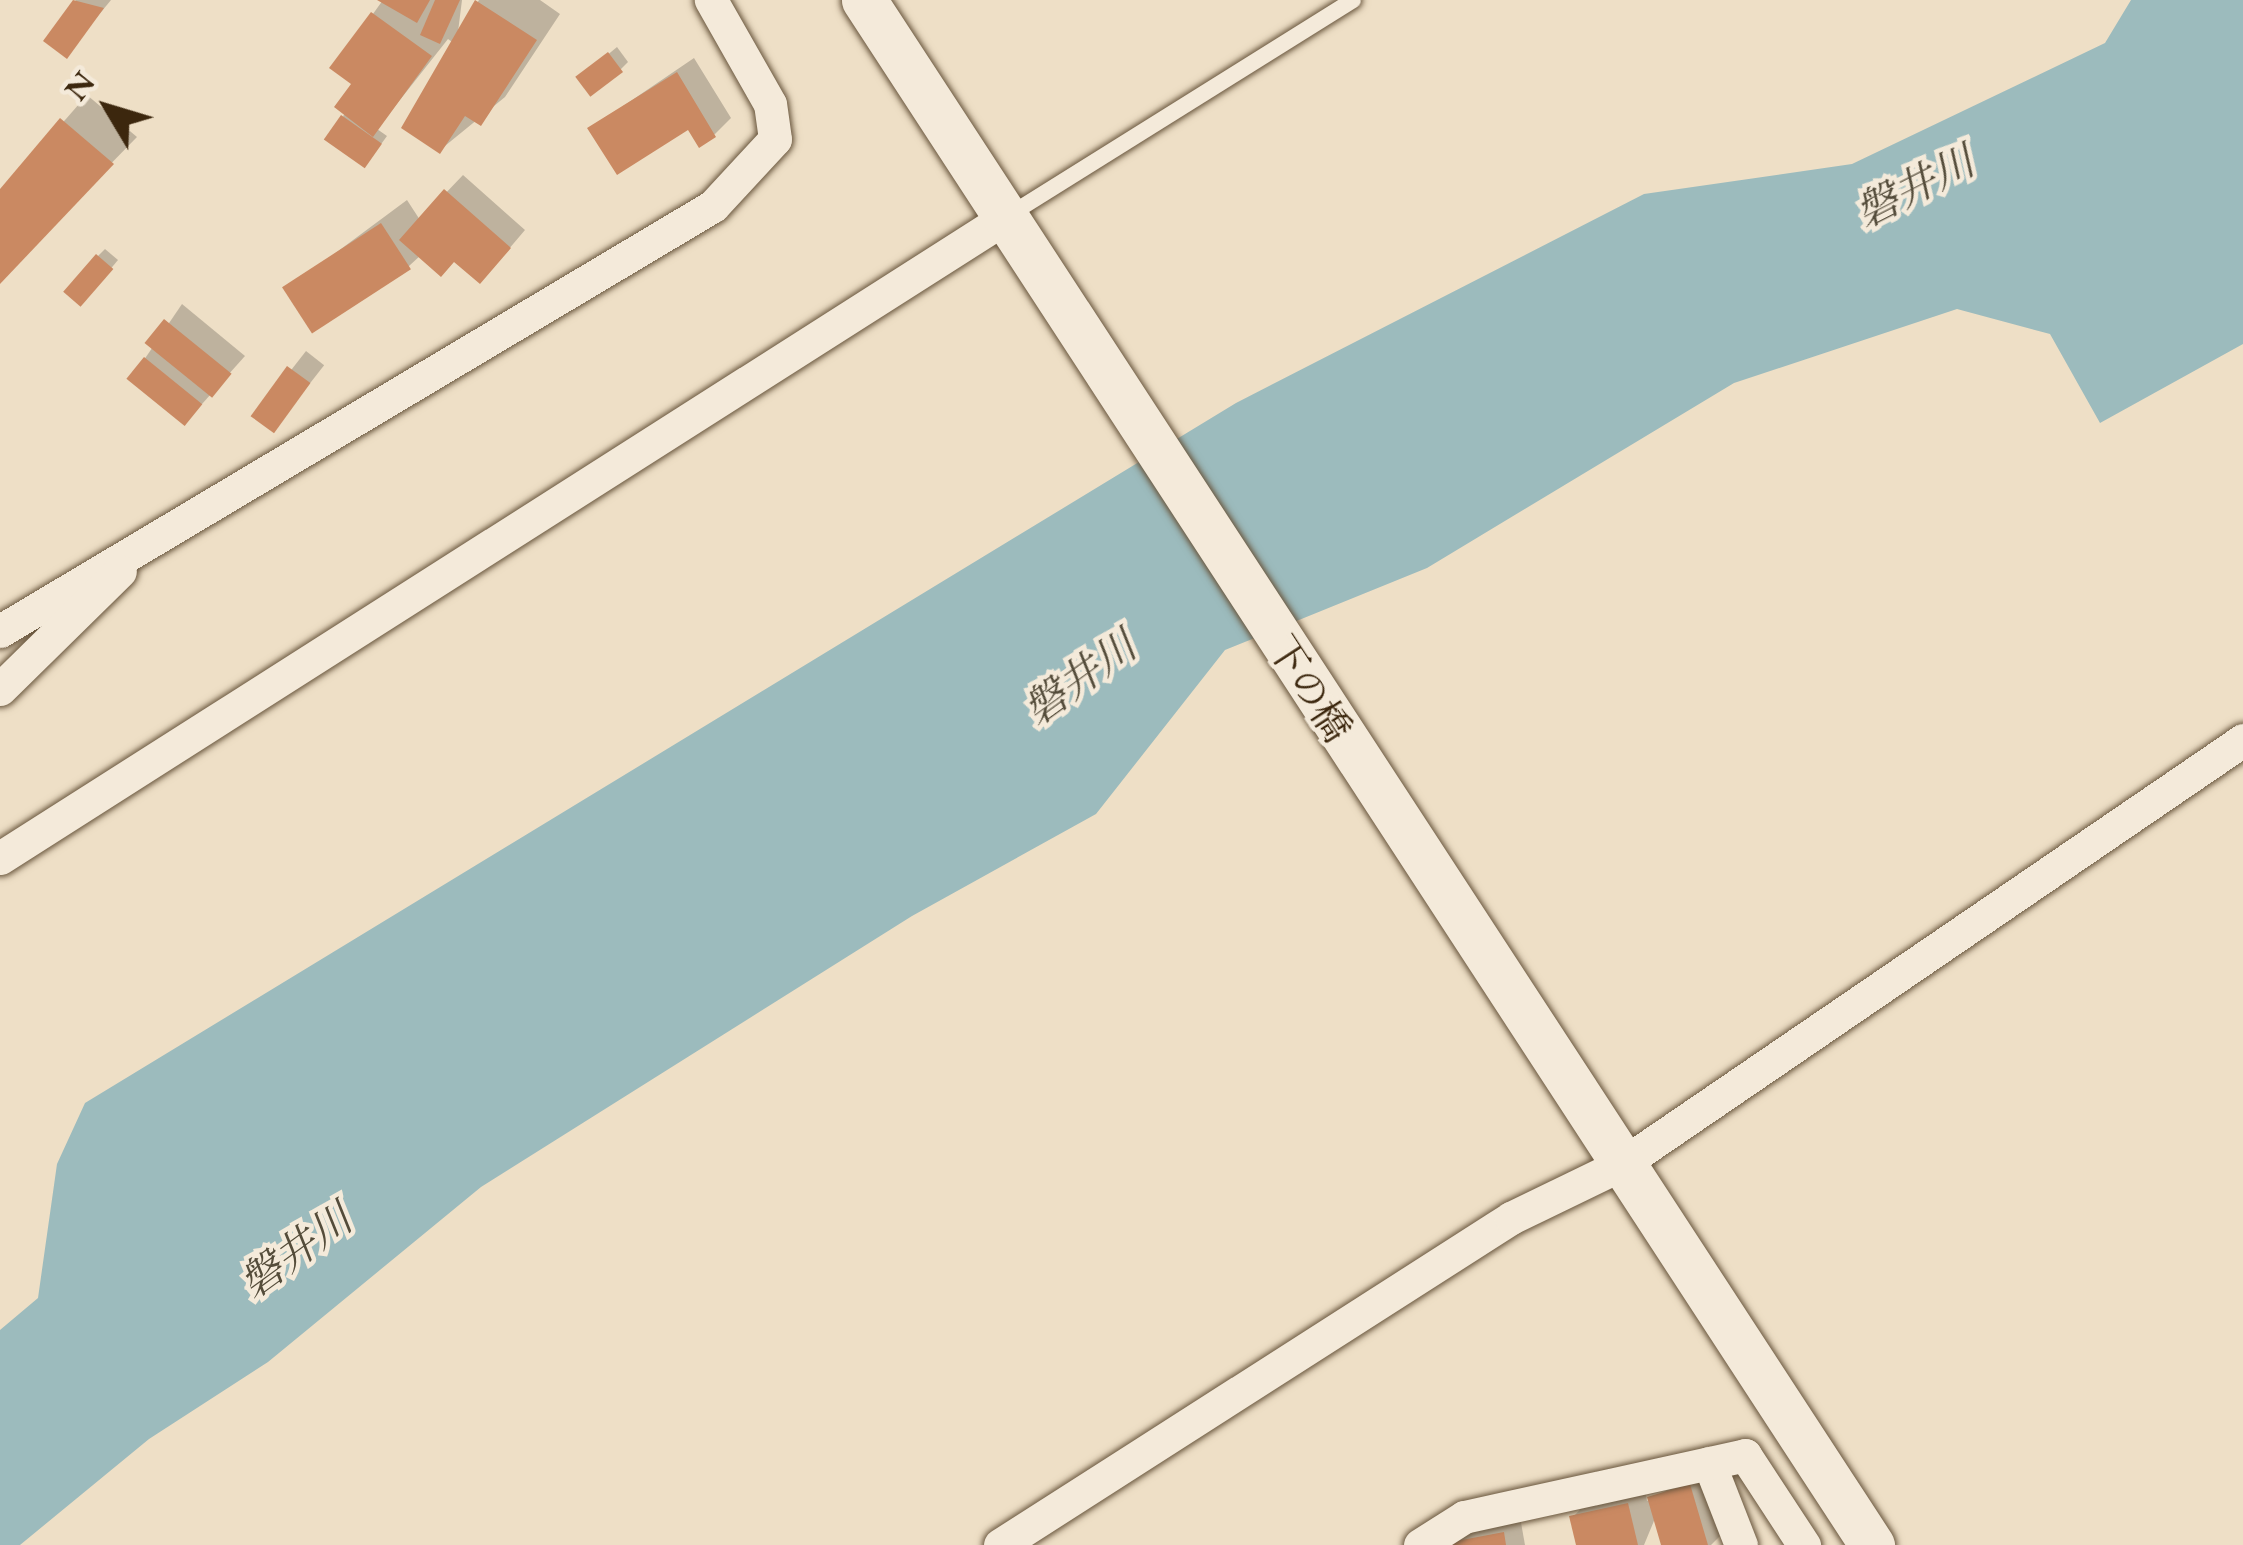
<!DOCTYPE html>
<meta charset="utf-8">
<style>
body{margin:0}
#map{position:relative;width:2243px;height:1545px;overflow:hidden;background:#eedfc6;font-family:"EB Garamond","Noto Serif JP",serif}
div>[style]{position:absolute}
.water>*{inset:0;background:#9cbbbd}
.shadow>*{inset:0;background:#0003;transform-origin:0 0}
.building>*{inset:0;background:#ca8962;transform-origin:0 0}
.roads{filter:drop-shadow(0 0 3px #68553c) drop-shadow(0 0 3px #68553c)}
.lane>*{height:16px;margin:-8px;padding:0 8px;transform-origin:8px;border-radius:8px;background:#f4eada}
.street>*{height:33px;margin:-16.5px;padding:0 16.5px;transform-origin:16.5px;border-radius:16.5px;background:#f4eada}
.secondary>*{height:45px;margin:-22.5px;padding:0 22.5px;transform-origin:22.5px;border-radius:22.5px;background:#f4eada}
span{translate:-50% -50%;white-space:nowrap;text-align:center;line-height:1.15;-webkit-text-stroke:9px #f4eada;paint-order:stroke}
.street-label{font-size:39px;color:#3c270e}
.water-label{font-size:42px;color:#544c3a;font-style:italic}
.north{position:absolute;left:48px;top:48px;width:120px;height:120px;-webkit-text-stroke:9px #f4eada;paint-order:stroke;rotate:308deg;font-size:33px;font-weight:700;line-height:48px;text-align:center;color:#3c270e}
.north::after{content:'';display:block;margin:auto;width:42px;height:54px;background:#3c270e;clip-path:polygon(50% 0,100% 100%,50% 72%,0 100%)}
</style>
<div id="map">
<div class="water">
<i style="clip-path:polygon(2131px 0,2243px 0,2243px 344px,2100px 423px,2050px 334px,1957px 309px,1734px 383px,1427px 568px,1225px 650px,1096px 814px,912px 916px,481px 1187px,268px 1362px,149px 1439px,20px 1545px,0 1545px,0 1330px,38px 1298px,57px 1164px,85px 1103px,1236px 403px,1644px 194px,1852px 164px,2105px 43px)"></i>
</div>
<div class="shadow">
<i style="clip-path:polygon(76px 0,111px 0,66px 55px,47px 40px)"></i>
<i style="clip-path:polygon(383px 0,436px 0,432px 14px,439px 0,462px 0,458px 32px,479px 0,540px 0,560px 14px,505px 97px,440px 150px,459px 47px,448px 39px,377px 129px,387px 136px,371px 158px,343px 117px,355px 84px,334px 68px)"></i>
<i style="clip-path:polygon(617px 47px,628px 62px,621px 69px,588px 71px)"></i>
<i style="clip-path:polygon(694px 58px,731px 118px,715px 134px,700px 144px,689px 126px,591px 128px)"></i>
<i style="clip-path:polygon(87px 95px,137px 137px,0 277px,0 194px)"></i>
<i style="clip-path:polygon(463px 175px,525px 230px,496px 264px,421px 255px,409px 266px,287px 289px,407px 200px,420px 220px)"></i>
<i style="clip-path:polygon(105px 249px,118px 260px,88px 296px,98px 256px)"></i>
<i style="clip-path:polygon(182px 304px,245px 356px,185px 423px,131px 379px)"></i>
<i style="left:306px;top:351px;width:23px;height:83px;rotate:38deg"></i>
<i style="clip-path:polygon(1706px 1469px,1725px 1531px,1711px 1545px,1664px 1545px,1656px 1516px,1644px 1545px,1579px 1545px,1573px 1517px,1589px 1500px,1645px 1488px,1647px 1501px)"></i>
<i style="clip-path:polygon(1520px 1517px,1525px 1545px,1453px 1545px,1469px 1526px)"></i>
</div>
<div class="building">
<i style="clip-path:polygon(73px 0,104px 8px,67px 59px,43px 41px)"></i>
<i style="clip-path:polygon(377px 0,430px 0,417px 23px)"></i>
<i style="clip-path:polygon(435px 0,460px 0,440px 44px,420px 35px)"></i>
<i style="clip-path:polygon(475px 0,537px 40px,481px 126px,465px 116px,440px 154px,401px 128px)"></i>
<i style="clip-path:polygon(371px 12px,432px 56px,373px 137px,334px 107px,351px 84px,329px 68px)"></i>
<i style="left:608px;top:52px;width:25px;height:41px;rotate:53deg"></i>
<i style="clip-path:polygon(677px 72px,716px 137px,699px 148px,688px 130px,617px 175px,587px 128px)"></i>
<i style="left:341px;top:115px;width:50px;height:30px;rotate:35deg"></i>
<i style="clip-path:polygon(60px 118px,114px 164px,0 284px,0 189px)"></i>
<i style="clip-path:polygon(444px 189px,511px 248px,480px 284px,454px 262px,441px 277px,399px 240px)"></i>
<i style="left:381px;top:223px;width:55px;height:118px;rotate:57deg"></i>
<i style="left:96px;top:254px;width:23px;height:50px;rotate:41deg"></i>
<i style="left:164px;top:319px;width:87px;height:31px;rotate:39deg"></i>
<i style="left:144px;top:357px;width:75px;height:28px;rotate:39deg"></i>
<i style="left:287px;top:366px;width:29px;height:62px;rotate:36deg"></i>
<i style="clip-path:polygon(1690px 1484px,1708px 1545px,1661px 1545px,1647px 1497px)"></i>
<i style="clip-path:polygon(1628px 1503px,1638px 1545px,1576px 1545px,1569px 1516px)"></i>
<i style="clip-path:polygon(1504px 1532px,1506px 1545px,1446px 1545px,1446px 1543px)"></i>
</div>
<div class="roads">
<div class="lane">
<i style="left:1006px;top:217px;width:409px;rotate:-32deg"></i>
</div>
<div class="street">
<i style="left:0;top:631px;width:830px;rotate:-30.8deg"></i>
<i style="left:713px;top:206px;width:91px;rotate:-47.2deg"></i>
<i style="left:775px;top:139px;width:35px;rotate:-98deg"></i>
<i style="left:770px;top:104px;width:120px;rotate:-119.6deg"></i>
<i style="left:0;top:689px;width:168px;rotate:-44.5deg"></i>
<i style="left:0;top:858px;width:1191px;rotate:-32.49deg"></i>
<i style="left:1709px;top:1463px;width:88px;rotate:68.7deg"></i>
<i style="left:1000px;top:1545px;width:607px;rotate:-32.62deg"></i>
<i style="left:1511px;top:1218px;width:123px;rotate:-25.9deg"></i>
<i style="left:1622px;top:1164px;width:752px;rotate:-34.32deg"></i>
<i style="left:1420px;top:1545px;width:52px;rotate:-32.5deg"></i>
<i style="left:1464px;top:1517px;width:288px;rotate:-12.4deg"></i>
<i style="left:1745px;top:1455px;width:108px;rotate:56.8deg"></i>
</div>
<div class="secondary">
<i style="left:864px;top:0;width:1845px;rotate:56.88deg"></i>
</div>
</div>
<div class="street-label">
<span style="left:1309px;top:689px;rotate:57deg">下の橋</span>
</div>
<div class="water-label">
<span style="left:1915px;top:187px;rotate:-27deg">磐井川</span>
<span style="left:1080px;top:678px;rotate:-36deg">磐井川</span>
<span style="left:296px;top:1251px;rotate:-36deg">磐井川</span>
</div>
<div class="north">N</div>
</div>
